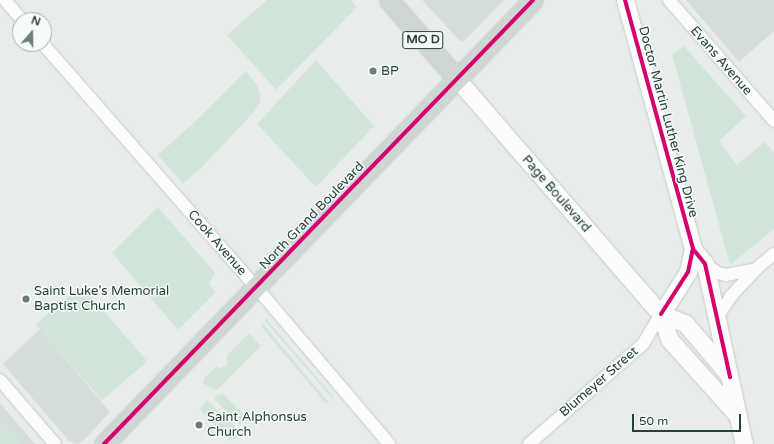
<!DOCTYPE html>
<style>
body{margin:0}
#map{position:relative;width:774px;height:444px;overflow:hidden;background:#e8edeb;font-family:"Varela Round",sans-serif}
div>[style]{position:absolute}
.built>*{inset:0;background:#d6dedb}
.green>*{inset:0;background:#d1e6d8;transform-origin:0 0}
.roads{filter:drop-shadow(0 0 1px #c5cac8) drop-shadow(0 0 1px #c5cac8)}
.minor>*{height:12px;margin:-6px;padding:0 6px;transform-origin:6px;border-radius:6px;background:#fcfcfc}
.secondary>*{height:17px;margin:-8.5px;padding:0 8.5px;transform-origin:8.5px;border-radius:8.5px;background:#fcfcfc}
.primary>*{height:19px;margin:-9.5px;padding:0 9.5px;transform-origin:9.5px;border-radius:9.5px;background:#cfd7d5}
.cycleway>*{height:4px;margin:-2px;padding:0 2px;transform-origin:2px;border-radius:2px;background:#d6006c}
.dots>*{width:11px;height:11px;translate:-50% -50%;box-sizing:border-box;border:2px solid #f7fbf9;border-radius:50%}
span{translate:-50% -50%;white-space:nowrap;text-align:center;line-height:1.15;-webkit-text-stroke:3px #f7fbf9;paint-order:stroke}
.shield-label span{padding:1px 3px;background:#f7fbf9;border:1px solid;border-radius:3px;-webkit-text-stroke-width:0}
.shield-label{font-size:12px;color:#24423a;font-weight:700}
.street-label{font-size:13px;color:#24423a}
.poi-label{font-size:13px;color:#24423a}
.left{translate:0 -50%;text-align:left}
.north{position:absolute;left:12px;top:12px;width:40px;height:40px;box-sizing:border-box;background:#f7fbf9;border:1px solid #a3b1ad;border-radius:50%;rotate:20deg;font-size:11px;font-weight:700;line-height:16px;text-align:center;color:#24423a}
.north::after{content:'';display:block;margin:auto;width:14px;height:18px;background:#697e78;clip-path:polygon(50% 0,100% 100%,50% 72%,0 100%)}
.scale{position:absolute;left:632px;top:414px;width:109px;height:18px;box-sizing:border-box;border:2px solid #24423a;border-top:0;padding-left:5px;font-size:12px;line-height:14px;white-space:nowrap;color:#24423a;-webkit-text-stroke:3px #f7fbf9;paint-order:stroke}
</style>
<div id="map">
<div class="built">
<i style="clip-path:polygon(422px 0,504px 0,467px 38px,461px 42px)"></i>
<i style="clip-path:polygon(686px 0,774px 0,774px 31px,739px 62px)"></i>
<i style="clip-path:polygon(40px 329px,110px 412px,83px 441px,77px 444px,69px 441px,3px 364px)"></i>
<i style="clip-path:polygon(0 403px,35px 444px,0 444px)"></i>
</div>
<div class="green">
<i style="clip-path:polygon(267px 0,351px 0,357px 7px,276px 90px,227px 35px)"></i>
<i style="clip-path:polygon(684px 46px,746px 116px,719px 141px,737px 165px,764px 142px,774px 152px,774px 229px,730px 265px,672px 54px)"></i>
<i style="clip-path:polygon(316px 60px,374px 126px,316px 187px,257px 124px)"></i>
<i style="clip-path:polygon(246px 71px,257px 85px,260px 94px,260px 101px,257px 107px,253px 113px,204px 165px,183px 184px,158px 155px,201px 116px)"></i>
<i style="clip-path:polygon(158px 207px,215px 273px,209px 283px,215px 293px,178px 330px,112px 253px)"></i>
<i style="left:81px;top:285px;width:101px;height:60px;rotate:49deg"></i>
<i style="left:266px;top:319px;width:104px;height:2px;rotate:49deg"></i>
<i style="left:263px;top:324px;width:102px;height:3px;rotate:50deg"></i>
<i style="clip-path:polygon(249px 333px,261px 346px,218px 389px,214px 390px,203px 383px,204px 378px,216px 367px,221px 368px,227px 364px,227px 355px)"></i>
<i style="clip-path:polygon(223px 394px,246px 417px,240px 425px,215px 400px,215px 396px)"></i>
<i style="clip-path:polygon(207px 400px,241px 432px,236px 439px,235px 438px,231px 441px,199px 409px)"></i>
<i style="clip-path:polygon(0 419px,22px 444px,0 444px)"></i>
</div>
<div class="roads">
<div class="minor">
<i style="left:5px;top:0;width:26px;rotate:50deg"></i>
<i style="left:669px;top:0;width:160px;rotate:49deg"></i>
<i style="left:43px;top:44px;width:323px;rotate:48.8deg"></i>
<i style="left:256px;top:287px;width:206px;rotate:49.7deg"></i>
<i style="left:705px;top:264px;width:16px;rotate:35deg"></i>
<i style="left:718px;top:273px;width:8px;rotate:14deg"></i>
<i style="left:726px;top:275px;width:31px;rotate:-11deg"></i>
<i style="left:717px;top:317px;width:25px;rotate:-56deg"></i>
<i style="left:731px;top:296px;width:37px;rotate:-47deg"></i>
<i style="left:756px;top:269px;width:23px;rotate:-40deg"></i>
<i style="left:0;top:380px;width:84px;rotate:49.3deg"></i>
<i style="left:529px;top:444px;width:152px;rotate:-41.3deg"></i>
<i style="left:643px;top:344px;width:35px;rotate:-59deg"></i>
</div>
<div class="secondary">
<i style="left:625px;top:0;width:258px;rotate:74.7deg"></i>
<i style="left:693px;top:249px;width:19px;rotate:51deg"></i>
<i style="left:705px;top:264px;width:184px;rotate:77.8deg"></i>
<i style="left:457px;top:79px;width:294px;rotate:49.1deg"></i>
<i style="left:649px;top:301px;width:18px;rotate:47deg"></i>
<i style="left:661px;top:314px;width:26px;rotate:21deg"></i>
<i style="left:685px;top:323px;width:68px;rotate:49.8deg"></i>
<i style="left:661px;top:314px;width:26px;rotate:72deg"></i>
<i style="left:669px;top:339px;width:103px;rotate:48.1deg"></i>
<i style="left:661px;top:314px;width:50px;rotate:-57.3deg"></i>
<i style="left:688px;top:272px;width:24px;rotate:-78deg"></i>
</div>
<div class="primary">
<i style="left:389px;top:0;width:104px;rotate:49.3deg"></i>
<i style="left:104px;top:444px;width:617px;rotate:-45.98deg"></i>
</div>
</div>
<div class="cycleway">
<i style="left:625px;top:0;width:258px;rotate:74.7deg"></i>
<i style="left:693px;top:249px;width:19px;rotate:51deg"></i>
<i style="left:705px;top:264px;width:116px;rotate:77.5deg"></i>
<i style="left:661px;top:314px;width:50px;rotate:-57.3deg"></i>
<i style="left:688px;top:272px;width:24px;rotate:-78deg"></i>
<i style="left:104px;top:444px;width:617px;rotate:-45.98deg"></i>
</div>
<div class="dots">
<i style="left:373px;top:71px;background:#697e78"></i>
<i style="left:26px;top:299px;background:#697e78"></i>
<i style="left:199px;top:425px;background:#697e78"></i>
</div>
<div class="shield-label">
<span style="left:423px;top:40px">MO D</span>
</div>
<div class="street-label">
<span style="left:721px;top:61px;rotate:49deg">Evans Avenue</span>
<span style="left:668px;top:122px;rotate:75deg">Doctor Martin Luther King Drive</span>
<span style="left:556px;top:194px;rotate:49deg">Page Boulevard</span>
<span style="left:312px;top:216px;rotate:-46deg">North Grand Boulevard</span>
<span style="left:217px;top:243px;rotate:49deg">Cook Avenue</span>
<span style="left:599px;top:382px;rotate:-41deg">Blumeyer Street</span>
</div>
<div class="poi-label">
<span class="left" style="left:381px;top:71px">BP</span>
<span class="left" style="left:34px;top:299px">Saint Luke's Memorial<br>Baptist Church</span>
<span class="left" style="left:207px;top:425px">Saint Alphonsus<br>Church</span>
</div>
<div class="north">N</div>
<div class="scale">50 m</div>
</div>
